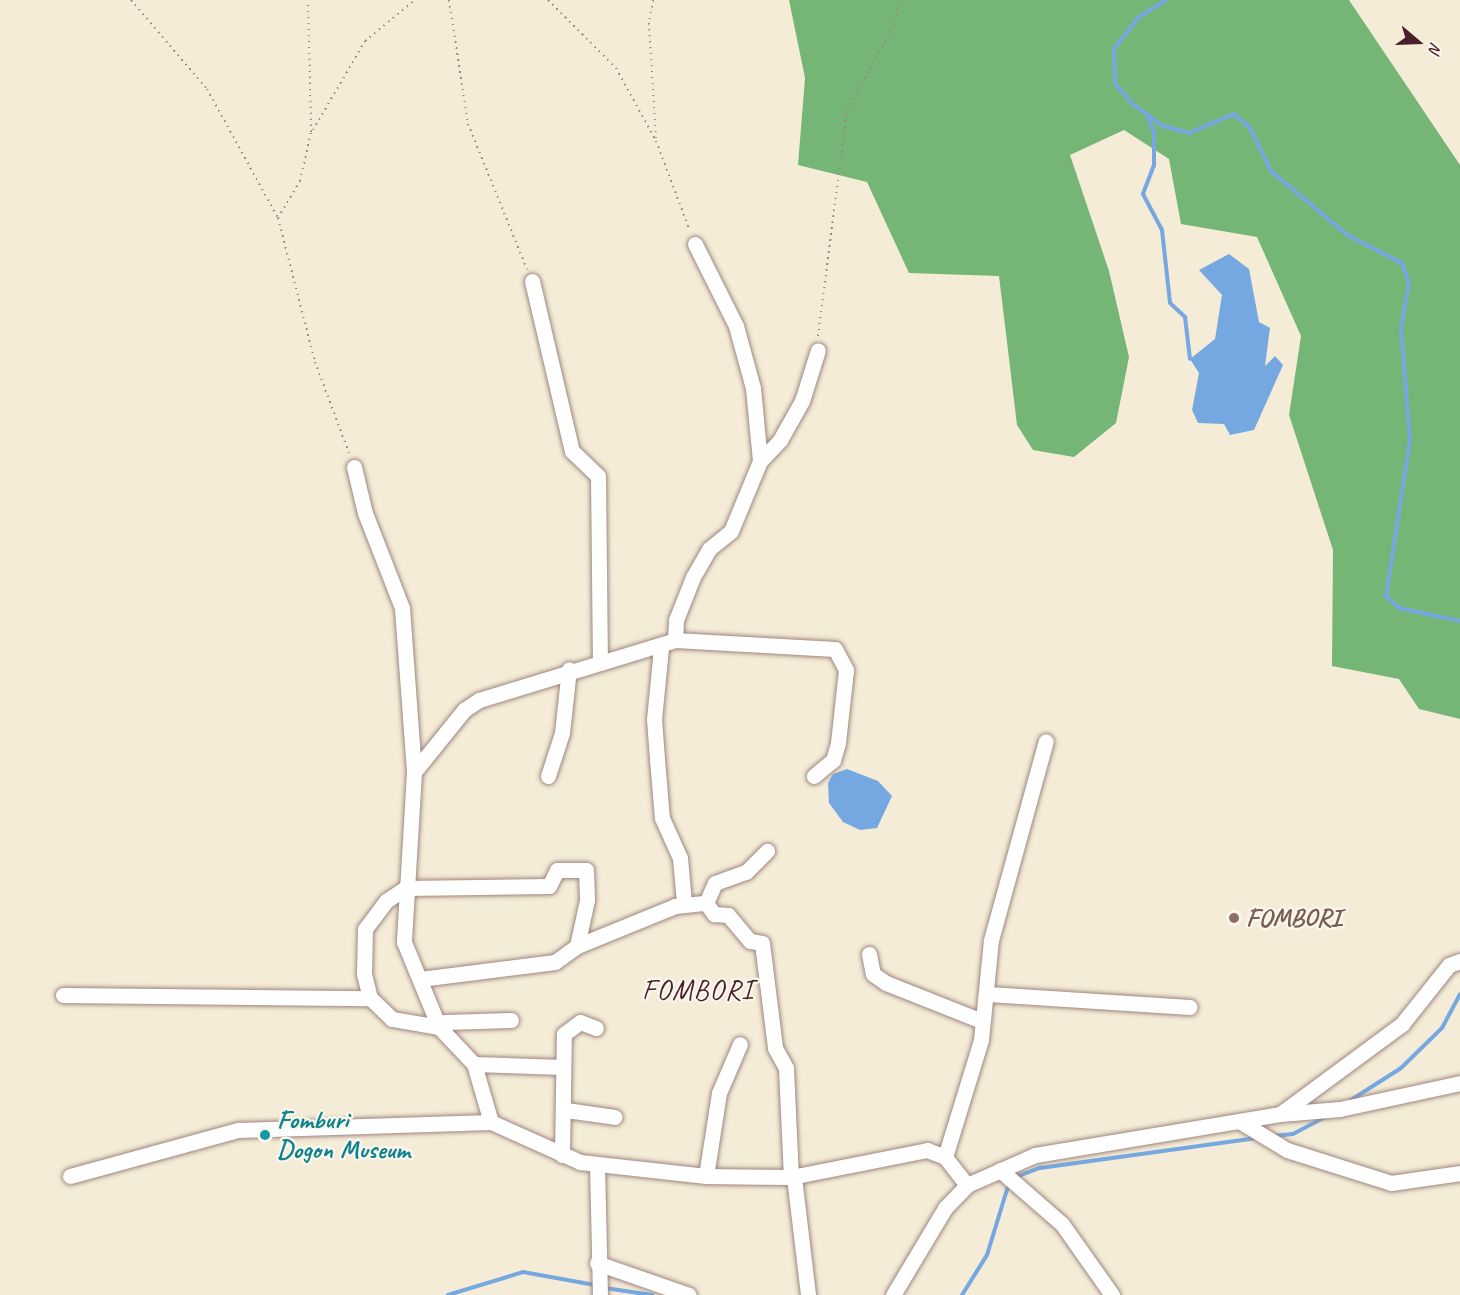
<!DOCTYPE html>
<style>
body{margin:0}
#map{position:relative;width:1460px;height:1295px;overflow:hidden;background:#f4ecd6;font-family:Caveat,sans-serif}
div>[style]{position:absolute}
.forest>*{inset:0;background:#75b576}
.water>*{inset:0;background:#75a8e1}
.stream>*{height:4px;margin:-2px;padding:0 2px;transform-origin:2px;border-radius:2px;background:#75a8e1}
.path>*{height:2px;margin-top:-1px;transform-origin:0;background:repeating-linear-gradient(90deg,#9f8680 0 1.5px,transparent 0 6px)}
.roads{filter:drop-shadow(0 0 2px #9f8680) drop-shadow(0 0 2px #9f8680)}
.minor>*{height:15px;margin:-7.5px;padding:0 7.5px;transform-origin:7.5px;border-radius:7.5px;background:#fff}
.dots>*{width:16px;height:16px;translate:-50% -50%;box-sizing:border-box;border:3px solid #fbf7ec;border-radius:50%}
span{translate:-50% -50%;white-space:nowrap;text-align:center;line-height:1.15;-webkit-text-stroke:4.5px #fbf7ec;paint-order:stroke}
.education-label{font-size:26px;color:#785e54;font-weight:700}
.left{translate:0 -50%;text-align:left}
.culture-label{font-size:26px;color:#0d838f;font-weight:700}
.quarter-label{font-size:28px;color:#4a1f2b;letter-spacing:1.5px}
.north{position:absolute;left:1388px;top:12px;width:60px;height:60px;-webkit-text-stroke:4px #fbf7ec;paint-order:stroke;rotate:109deg;font-size:16px;font-weight:700;line-height:24px;text-align:center;color:#4a1f2b}
.north::after{content:'';display:block;margin:auto;width:21px;height:27px;background:#4a1f2b;clip-path:polygon(50% 0,100% 100%,50% 72%,0 100%)}
</style>
<div id="map">
<div class="forest">
<i style="clip-path:polygon(789px 0,1349px 0,1460px 165px,1460px 719px,1419px 709px,1399px 679px,1332px 666px,1333px 550px,1289px 415px,1301px 336px,1257px 237px,1181px 224px,1169px 159px,1124px 130px,1070px 155px,1109px 271px,1129px 357px,1116px 423px,1074px 457px,1033px 450px,1017px 425px,999px 276px,909px 273px,867px 182px,798px 165px,805px 78px)"></i>
</div>
<div class="water">
<i style="clip-path:polygon(1229px 254px,1249px 269px,1259px 322px,1270px 328px,1265px 366px,1275px 356px,1283px 365px,1254px 430px,1230px 435px,1224px 424px,1198px 423px,1192px 410px,1199px 373px,1190px 359px,1215px 339px,1222px 295px,1199px 270px)"></i>
<i style="clip-path:polygon(847px 769px,878px 781px,892px 796px,877px 828px,860px 830px,843px 822px,829px 803px,828px 783px,833px 774px)"></i>
</div>
<div class="stream">
<i style="left:1166px;top:0;width:32px;rotate:148deg"></i>
<i style="left:1139px;top:17px;width:41px;rotate:128deg"></i>
<i style="left:1114px;top:49px;width:35px;rotate:88deg"></i>
<i style="left:1115px;top:84px;width:28px;rotate:48deg"></i>
<i style="left:1134px;top:105px;width:36px;rotate:36deg"></i>
<i style="left:1163px;top:126px;width:27px;rotate:15deg"></i>
<i style="left:1189px;top:133px;width:49px;rotate:-22.9deg"></i>
<i style="left:1234px;top:114px;width:21px;rotate:41deg"></i>
<i style="left:1250px;top:128px;width:48px;rotate:64deg"></i>
<i style="left:1271px;top:171px;width:99px;rotate:40.1deg"></i>
<i style="left:1347px;top:235px;width:62px;rotate:27deg"></i>
<i style="left:1402px;top:263px;width:21px;rotate:71deg"></i>
<i style="left:1409px;top:283px;width:46px;rotate:100.1deg"></i>
<i style="left:1401px;top:328px;width:112px;rotate:85.4deg"></i>
<i style="left:1410px;top:440px;width:158px;rotate:98.7deg"></i>
<i style="left:1386px;top:596px;width:18px;rotate:43deg"></i>
<i style="left:1399px;top:608px;width:62px;rotate:12deg"></i>
<i style="left:1147px;top:115px;width:18px;rotate:68deg"></i>
<i style="left:1154px;top:132px;width:33px;rotate:90deg"></i>
<i style="left:1154px;top:165px;width:31px;rotate:111deg"></i>
<i style="left:1143px;top:194px;width:41px;rotate:62.2deg"></i>
<i style="left:1162px;top:230px;width:73px;rotate:83.7deg"></i>
<i style="left:1170px;top:303px;width:21px;rotate:43deg"></i>
<i style="left:1185px;top:317px;width:42px;rotate:83.2deg"></i>
<i style="left:1351px;top:1100px;width:59px;rotate:-32.6deg"></i>
<i style="left:1401px;top:1068px;width:57px;rotate:-44.3deg"></i>
<i style="left:1442px;top:1028px;width:38px;rotate:-62deg"></i>
<i style="left:1273px;top:1136px;width:20px;rotate:-6deg"></i>
<i style="left:1293px;top:1134px;width:38px;rotate:-28deg"></i>
<i style="left:1016px;top:1177px;width:26px;rotate:-21deg"></i>
<i style="left:1040px;top:1168px;width:219px;rotate:-7.9deg"></i>
<i style="left:605px;top:1288px;width:48px;rotate:8.5deg"></i>
<i style="left:448px;top:1295px;width:78px;rotate:-17deg"></i>
<i style="left:523px;top:1272px;width:73px;rotate:10.2deg"></i>
<i style="left:962px;top:1295px;width:47px;rotate:-58deg"></i>
<i style="left:987px;top:1255px;width:75px;rotate:-73deg"></i>
</div>
<div class="path">
<i style="left:131px;top:0;width:117px;rotate:49.5deg"></i>
<i style="left:207px;top:89px;width:147px;rotate:61.2deg"></i>
<i style="left:278px;top:218px;width:149px;rotate:75.6deg"></i>
<i style="left:315px;top:362px;width:97px;rotate:69.5deg"></i>
<i style="left:449px;top:0;width:125px;rotate:81.3deg"></i>
<i style="left:468px;top:124px;width:157px;rotate:67.9deg"></i>
<i style="left:548px;top:0;width:96px;rotate:45deg"></i>
<i style="left:616px;top:68px;width:83px;rotate:61.3deg"></i>
<i style="left:656px;top:141px;width:96px;rotate:69.3deg"></i>
<i style="left:653px;top:0;width:23px;rotate:100deg"></i>
<i style="left:649px;top:23px;width:115px;rotate:86.5deg"></i>
<i style="left:313px;top:130px;width:103px;rotate:-59.7deg"></i>
<i style="left:365px;top:41px;width:65px;rotate:-39.4deg"></i>
<i style="left:278px;top:218px;width:43px;rotate:-59.3deg"></i>
<i style="left:300px;top:181px;width:50px;rotate:-77.3deg"></i>
<i style="left:311px;top:132px;width:132px;rotate:-91.3deg"></i>
<i style="left:818px;top:336px;width:228px;rotate:-82.7deg"></i>
<i style="left:847px;top:110px;width:101px;rotate:-60.9deg"></i>
<i style="left:896px;top:22px;width:22px;rotate:-82deg"></i>
</div>
<div class="roads">
<div class="minor">
<i style="left:695px;top:244px;width:92px;rotate:63.4deg"></i>
<i style="left:736px;top:326px;width:64px;rotate:74.7deg"></i>
<i style="left:753px;top:388px;width:73px;rotate:84.5deg"></i>
<i style="left:532px;top:281px;width:175px;rotate:76.8deg"></i>
<i style="left:572px;top:451px;width:36px;rotate:44deg"></i>
<i style="left:598px;top:476px;width:187px;rotate:89.4deg"></i>
<i style="left:354px;top:467px;width:47px;rotate:76.6deg"></i>
<i style="left:365px;top:513px;width:102px;rotate:68.7deg"></i>
<i style="left:402px;top:608px;width:164px;rotate:85.8deg"></i>
<i style="left:414px;top:772px;width:170px;rotate:93.4deg"></i>
<i style="left:404px;top:942px;width:92px;rotate:67.6deg"></i>
<i style="left:439px;top:1027px;width:51px;rotate:46.6deg"></i>
<i style="left:474px;top:1064px;width:60px;rotate:73.7deg"></i>
<i style="left:675px;top:640px;width:20px;rotate:-87deg"></i>
<i style="left:676px;top:620px;width:46px;rotate:-68.4deg"></i>
<i style="left:693px;top:577px;width:32px;rotate:-60deg"></i>
<i style="left:709px;top:549px;width:28px;rotate:-39deg"></i>
<i style="left:731px;top:531px;width:76px;rotate:-67.5deg"></i>
<i style="left:760px;top:461px;width:29px;rotate:-46deg"></i>
<i style="left:780px;top:440px;width:45px;rotate:-60.6deg"></i>
<i style="left:802px;top:401px;width:53px;rotate:-72.6deg"></i>
<i style="left:661px;top:648px;width:71px;rotate:95.6deg"></i>
<i style="left:654px;top:719px;width:40px;rotate:85.7deg"></i>
<i style="left:657px;top:759px;width:59px;rotate:85.2deg"></i>
<i style="left:662px;top:818px;width:44px;rotate:65.8deg"></i>
<i style="left:680px;top:858px;width:45px;rotate:84.9deg"></i>
<i style="left:414px;top:772px;width:80px;rotate:-51.1deg"></i>
<i style="left:464px;top:710px;width:18px;rotate:-34deg"></i>
<i style="left:479px;top:700px;width:205px;rotate:-17deg"></i>
<i style="left:675px;top:640px;width:160px;rotate:3.2deg"></i>
<i style="left:835px;top:649px;width:24px;rotate:62deg"></i>
<i style="left:846px;top:670px;width:73px;rotate:96.3deg"></i>
<i style="left:838px;top:743px;width:18px;rotate:106deg"></i>
<i style="left:833px;top:760px;width:25px;rotate:140deg"></i>
<i style="left:548px;top:776px;width:45px;rotate:-72deg"></i>
<i style="left:562px;top:733px;width:64px;rotate:-83.8deg"></i>
<i style="left:706px;top:903px;width:14px;rotate:54deg"></i>
<i style="left:714px;top:914px;width:14px;rotate:4deg"></i>
<i style="left:728px;top:915px;width:34px;rotate:50deg"></i>
<i style="left:750px;top:941px;width:12px;rotate:9deg"></i>
<i style="left:762px;top:943px;width:106px;rotate:82.9deg"></i>
<i style="left:775px;top:1048px;width:23px;rotate:61deg"></i>
<i style="left:786px;top:1068px;width:109px;rotate:87.4deg"></i>
<i style="left:869px;top:954px;width:20px;rotate:79deg"></i>
<i style="left:873px;top:974px;width:16px;rotate:35deg"></i>
<i style="left:886px;top:983px;width:103px;rotate:21.6deg"></i>
<i style="left:420px;top:979px;width:136px;rotate:-7.2deg"></i>
<i style="left:555px;top:962px;width:27px;rotate:-36deg"></i>
<i style="left:577px;top:946px;width:106px;rotate:-22.2deg"></i>
<i style="left:675px;top:906px;width:31px;rotate:-6deg"></i>
<i style="left:706px;top:903px;width:22px;rotate:-66deg"></i>
<i style="left:715px;top:883px;width:33px;rotate:-20deg"></i>
<i style="left:746px;top:872px;width:30px;rotate:-45deg"></i>
<i style="left:988px;top:994px;width:202px;rotate:3.7deg"></i>
<i style="left:63px;top:995px;width:307px;rotate:0.6deg"></i>
<i style="left:511px;top:1020px;width:66px;rotate:178.3deg"></i>
<i style="left:445px;top:1022px;width:8px;rotate:140deg"></i>
<i style="left:439px;top:1027px;width:48px;rotate:-170.3deg"></i>
<i style="left:392px;top:1019px;width:30px;rotate:-136deg"></i>
<i style="left:370px;top:998px;width:25px;rotate:-104deg"></i>
<i style="left:364px;top:974px;width:45px;rotate:-88.7deg"></i>
<i style="left:365px;top:929px;width:35px;rotate:-53deg"></i>
<i style="left:386px;top:901px;width:23px;rotate:-34deg"></i>
<i style="left:405px;top:888px;width:144px;rotate:-0.8deg"></i>
<i style="left:549px;top:886px;width:18px;rotate:-63deg"></i>
<i style="left:557px;top:870px;width:29px"></i>
<i style="left:586px;top:870px;width:30px;rotate:88deg"></i>
<i style="left:587px;top:900px;width:47px;rotate:102.3deg"></i>
<i style="left:474px;top:1064px;width:89px;rotate:1.9deg"></i>
<i style="left:566px;top:1110px;width:49px;rotate:8.1deg"></i>
<i style="left:1280px;top:1114px;width:60px;rotate:-4.8deg"></i>
<i style="left:1340px;top:1109px;width:123px;rotate:-12.2deg"></i>
<i style="left:1241px;top:1122px;width:54px;rotate:31.3deg"></i>
<i style="left:1287px;top:1150px;width:109px;rotate:17.6deg"></i>
<i style="left:1391px;top:1183px;width:70px;rotate:-8.2deg"></i>
<i style="left:562px;top:1155px;width:121px;rotate:-89.1deg"></i>
<i style="left:564px;top:1034px;width:20px;rotate:-37deg"></i>
<i style="left:580px;top:1022px;width:17px;rotate:21deg"></i>
<i style="left:945px;top:1157px;width:122px;rotate:-72.9deg"></i>
<i style="left:981px;top:1040px;width:100px;rotate:-84.3deg"></i>
<i style="left:991px;top:940px;width:206px;rotate:-74.6deg"></i>
<i style="left:597px;top:1164px;width:131px;rotate:88.7deg"></i>
<i style="left:1000px;top:1170px;width:82px;rotate:41.1deg"></i>
<i style="left:1062px;top:1224px;width:87px;rotate:54.8deg"></i>
<i style="left:70px;top:1176px;width:174px;rotate:-15.3deg"></i>
<i style="left:238px;top:1130px;width:253px;rotate:-1.8deg"></i>
<i style="left:491px;top:1122px;width:98px;rotate:24.2deg"></i>
<i style="left:580px;top:1162px;width:127px;rotate:6.3deg"></i>
<i style="left:706px;top:1176px;width:85px;rotate:0.7deg"></i>
<i style="left:791px;top:1177px;width:139px;rotate:-11.2deg"></i>
<i style="left:927px;top:1150px;width:19px;rotate:21deg"></i>
<i style="left:945px;top:1157px;width:36px;rotate:52deg"></i>
<i style="left:706px;top:1176px;width:84px;rotate:-81.1deg"></i>
<i style="left:719px;top:1093px;width:53px;rotate:-66.8deg"></i>
<i style="left:794px;top:1177px;width:119px;rotate:83.2deg"></i>
<i style="left:597px;top:1263px;width:97px;rotate:19.2deg"></i>
<i style="left:893px;top:1295px;width:101px;rotate:-59.1deg"></i>
<i style="left:945px;top:1208px;width:32px;rotate:-46deg"></i>
<i style="left:967px;top:1185px;width:74px;rotate:-23.8deg"></i>
<i style="left:1035px;top:1155px;width:248px;rotate:-9.5deg"></i>
<i style="left:1280px;top:1114px;width:152px;rotate:-36.4deg"></i>
<i style="left:1402px;top:1024px;width:75px;rotate:-51.5deg"></i>
<i style="left:1449px;top:965px;width:12px;rotate:-20deg"></i>
</div>
</div>
<div class="dots">
<i style="left:1234px;top:918px;background:#8d6e63"></i>
<i style="left:265px;top:1135px;background:#0f9aa8"></i>
</div>
<div class="education-label">
<span class="left" style="left:1246px;top:918px">FOMBORI</span>
</div>
<div class="culture-label">
<span class="left" style="left:277px;top:1135px">Fomburi<br>Dogon Museum</span>
</div>
<div class="quarter-label">
<span style="left:698px;top:990px">FOMBORI</span>
</div>
<div class="north">N</div>
</div>
